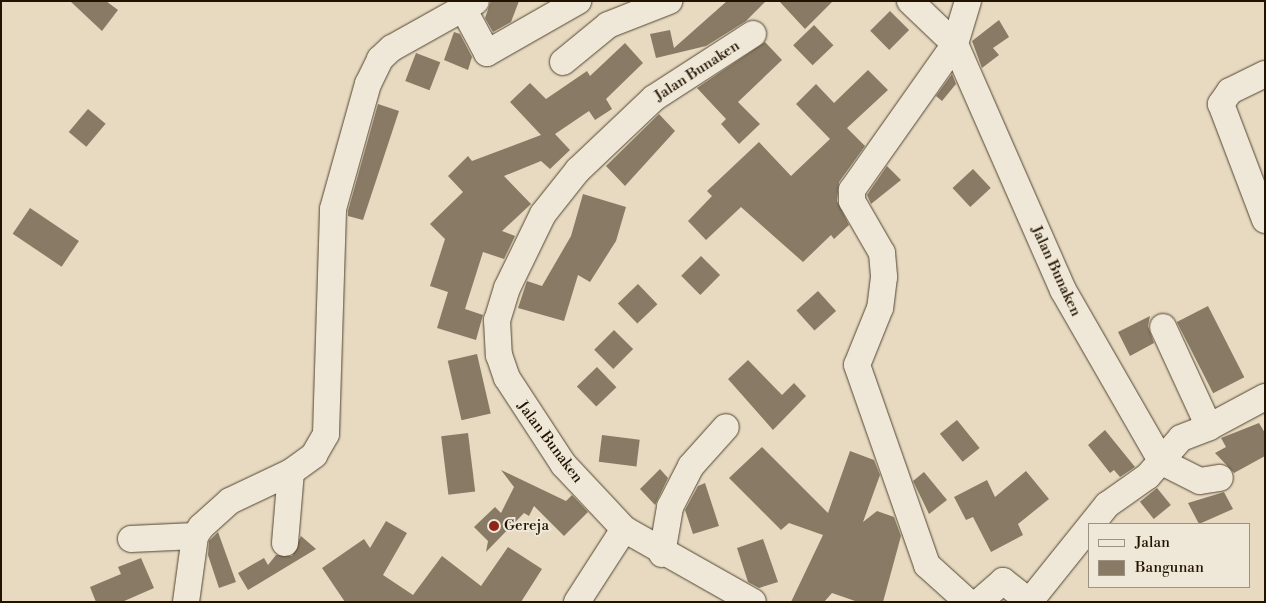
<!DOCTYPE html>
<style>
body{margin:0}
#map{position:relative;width:1266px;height:603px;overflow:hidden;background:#e7dac1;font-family:"Libre Bodoni",serif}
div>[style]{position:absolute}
.building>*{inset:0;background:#887a64;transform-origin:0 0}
.roads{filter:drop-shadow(0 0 1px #534530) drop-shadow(0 0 1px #534530)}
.street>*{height:26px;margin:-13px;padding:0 13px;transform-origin:13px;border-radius:13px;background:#efe7d7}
.dots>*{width:14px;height:14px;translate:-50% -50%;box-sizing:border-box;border:2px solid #efe7d7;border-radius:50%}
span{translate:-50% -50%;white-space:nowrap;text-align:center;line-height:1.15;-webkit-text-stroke:4px #efe7d7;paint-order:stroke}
.street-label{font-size:15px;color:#221300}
.poi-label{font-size:15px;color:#221300}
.left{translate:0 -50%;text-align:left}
.frame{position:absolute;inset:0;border:2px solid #221300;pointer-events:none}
.legend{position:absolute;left:1088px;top:523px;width:162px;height:65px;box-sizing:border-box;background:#efe7d7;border:1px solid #9d9281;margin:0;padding:6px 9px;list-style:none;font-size:15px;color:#221300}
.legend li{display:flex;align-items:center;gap:10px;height:25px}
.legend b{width:25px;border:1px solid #9d9281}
</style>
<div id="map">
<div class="building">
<i style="clip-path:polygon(70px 1px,106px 1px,118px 10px,102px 31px)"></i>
<i style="clip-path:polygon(491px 1px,519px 1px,511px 22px,493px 32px,485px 18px)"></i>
<i style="clip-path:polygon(727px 1px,766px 1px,746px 21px,706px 46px,656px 58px,650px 34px,670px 30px,674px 48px)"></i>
<i style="clip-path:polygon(779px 1px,833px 1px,805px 29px)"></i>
<i style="left:890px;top:11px;width:27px;height:28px;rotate:45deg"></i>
<i style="clip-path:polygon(999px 20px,1009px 37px,993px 48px,999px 55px,982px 68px,972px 41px)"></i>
<i style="left:814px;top:25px;width:28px;height:29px;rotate:46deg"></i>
<i style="clip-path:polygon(454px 32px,460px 34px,472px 57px,468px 70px,444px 60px)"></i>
<i style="clip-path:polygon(765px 42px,782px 60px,738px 102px,760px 124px,739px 144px,721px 124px,726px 119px,697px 88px)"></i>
<i style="clip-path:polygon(625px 43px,643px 63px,606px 99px,612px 109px,595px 120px,589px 111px,555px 134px,570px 150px,550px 169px,541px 161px,504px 176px,531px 204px,502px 231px,515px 236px,504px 259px,483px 252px,465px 309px,483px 315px,476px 340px,437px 328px,448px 292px,430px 286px,445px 239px,430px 224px,463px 192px,448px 176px,468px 156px,472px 161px,541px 135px,510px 102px,530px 83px,546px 99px,587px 71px,590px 76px)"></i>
<i style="left:416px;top:53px;width:26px;height:30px;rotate:21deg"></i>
<i style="clip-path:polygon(868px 70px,888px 90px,847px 128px,865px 146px,839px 182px,837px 201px,849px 225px,834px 239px,831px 235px,803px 262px,741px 207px,706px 240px,688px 221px,712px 196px,707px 191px,759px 142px,791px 176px,830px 139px,796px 104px,816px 84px,834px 103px)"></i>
<i style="clip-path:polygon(952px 74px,956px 84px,942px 101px,936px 96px)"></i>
<i style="clip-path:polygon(378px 104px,399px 111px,363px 220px,348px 216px,348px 211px)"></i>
<i style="left:88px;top:109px;width:23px;height:30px;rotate:40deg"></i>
<i style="clip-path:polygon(659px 114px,675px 131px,625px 186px,606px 166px)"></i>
<i style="clip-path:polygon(887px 166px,901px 180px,871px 204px,867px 195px)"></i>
<i style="left:973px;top:169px;width:26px;height:28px;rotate:47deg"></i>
<i style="clip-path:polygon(583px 194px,626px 207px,616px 241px,590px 282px,578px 275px,564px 321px,518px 308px,527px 281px,542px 286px,571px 236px)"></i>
<i style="left:30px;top:208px;width:59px;height:31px;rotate:34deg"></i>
<i style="left:701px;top:256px;width:27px;height:28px;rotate:45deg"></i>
<i style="left:638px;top:284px;width:28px;height:28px;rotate:46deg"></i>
<i style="left:818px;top:291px;width:27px;height:29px;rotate:48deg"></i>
<i style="left:1208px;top:306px;width:80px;height:35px;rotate:63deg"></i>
<i style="clip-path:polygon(1150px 316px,1148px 326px,1154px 343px,1130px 356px,1118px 332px)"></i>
<i style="left:614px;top:330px;width:27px;height:28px;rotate:45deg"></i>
<i style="left:477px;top:354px;width:61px;height:30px;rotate:77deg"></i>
<i style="clip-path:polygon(748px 360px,782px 395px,794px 383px,806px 396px,773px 430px,728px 379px)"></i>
<i style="left:597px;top:367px;width:28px;height:28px;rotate:46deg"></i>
<i style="left:957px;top:420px;width:36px;height:22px;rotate:51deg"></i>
<i style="clip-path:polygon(1259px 423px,1265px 433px,1265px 456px,1234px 473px,1215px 453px,1226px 447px,1221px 438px)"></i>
<i style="clip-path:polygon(1105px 430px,1135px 467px,1120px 477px,1114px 470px,1110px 473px,1088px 445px)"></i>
<i style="left:468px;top:433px;width:59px;height:27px;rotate:83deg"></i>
<i style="left:602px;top:435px;width:38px;height:27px;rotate:7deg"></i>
<i style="clip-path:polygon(762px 447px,828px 513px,850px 451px,874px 460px,880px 475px,863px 522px,877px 511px,894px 517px,901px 536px,883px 602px,858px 602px,832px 593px,824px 602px,791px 602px,823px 535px,789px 523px,781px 530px,729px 478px)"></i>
<i style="clip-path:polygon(660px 469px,668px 478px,655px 505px,640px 489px)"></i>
<i style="clip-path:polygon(501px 470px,566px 501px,572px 495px,588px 512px,564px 536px,534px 506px,529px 516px,524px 513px,486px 552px,488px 541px,474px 527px,495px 507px,501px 513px,514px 487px)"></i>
<i style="clip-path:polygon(1026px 471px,1049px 499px,1018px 524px,1023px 535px,991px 552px,973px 517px,966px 520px,954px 497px,987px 480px,995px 497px)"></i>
<i style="clip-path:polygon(924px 472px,947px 500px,929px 514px,913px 481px)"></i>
<i style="clip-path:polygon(705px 483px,719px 526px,693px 534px,685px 510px,698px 486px)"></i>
<i style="left:1157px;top:488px;width:22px;height:22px;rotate:51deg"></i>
<i style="clip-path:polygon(1224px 492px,1233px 509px,1199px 524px,1188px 503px)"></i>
<i style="clip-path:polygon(386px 521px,407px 533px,383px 575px,413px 595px,442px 556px,481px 586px,508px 547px,542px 569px,521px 602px,345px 602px,322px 568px,364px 539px,370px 548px)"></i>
<i style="clip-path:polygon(218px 532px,236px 582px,219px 588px,208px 555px,209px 541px)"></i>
<i style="clip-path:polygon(301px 536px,316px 549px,248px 590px,238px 573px,264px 558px,268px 565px,276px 555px,292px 556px)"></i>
<i style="clip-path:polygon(763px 539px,778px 582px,759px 588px,748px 582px,737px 548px)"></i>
<i style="clip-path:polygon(141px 558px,154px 588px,122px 602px,96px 602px,90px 587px,121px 574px,118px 567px)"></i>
</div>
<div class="roads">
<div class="street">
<i style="left:910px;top:1px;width:62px;rotate:43.7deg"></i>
<i style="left:955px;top:44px;width:269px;rotate:66.3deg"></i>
<i style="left:1063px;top:290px;width:198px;rotate:60.1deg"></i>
<i style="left:1162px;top:462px;width:42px;rotate:26.6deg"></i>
<i style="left:1200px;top:481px;width:20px;rotate:-9deg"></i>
<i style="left:968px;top:1px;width:45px;rotate:106.8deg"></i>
<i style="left:955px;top:44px;width:179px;rotate:125.2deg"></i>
<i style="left:852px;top:190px;width:11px;rotate:90deg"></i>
<i style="left:852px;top:201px;width:60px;rotate:60deg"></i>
<i style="left:882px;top:253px;width:24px;rotate:85deg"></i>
<i style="left:884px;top:277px;width:31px;rotate:97deg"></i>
<i style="left:880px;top:308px;width:61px;rotate:112deg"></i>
<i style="left:857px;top:365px;width:212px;rotate:70.7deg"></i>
<i style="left:927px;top:565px;width:55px;rotate:42.1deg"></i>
<i style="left:463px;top:8px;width:51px;rotate:61.9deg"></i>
<i style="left:487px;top:53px;width:105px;rotate:-29.7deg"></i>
<i style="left:753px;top:34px;width:118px;rotate:147.1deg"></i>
<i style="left:654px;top:98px;width:105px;rotate:136.5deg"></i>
<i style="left:578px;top:170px;width:56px;rotate:128.5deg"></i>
<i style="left:543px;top:214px;width:82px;rotate:115.9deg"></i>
<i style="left:507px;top:288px;width:34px;rotate:107deg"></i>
<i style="left:497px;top:320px;width:35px;rotate:87deg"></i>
<i style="left:499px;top:355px;width:24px;rotate:71deg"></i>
<i style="left:507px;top:378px;width:104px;rotate:56.8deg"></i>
<i style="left:564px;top:465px;width:88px;rotate:46.8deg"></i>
<i style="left:624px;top:529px;width:148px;rotate:29.5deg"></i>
<i style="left:563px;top:62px;width:58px;rotate:-39.4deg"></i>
<i style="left:608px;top:25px;width:66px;rotate:-21.5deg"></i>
<i style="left:1265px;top:74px;width:39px;rotate:154deg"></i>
<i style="left:1230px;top:91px;width:16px;rotate:125deg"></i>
<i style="left:1221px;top:104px;width:124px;rotate:69.2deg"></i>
<i style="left:1209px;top:427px;width:64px;rotate:-28.2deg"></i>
<i style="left:131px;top:539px;width:64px;rotate:-2.7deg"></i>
<i style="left:285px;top:543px;width:71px;rotate:-85.2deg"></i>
<i style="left:291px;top:472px;width:29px;rotate:-36deg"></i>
<i style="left:314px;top:455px;width:24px;rotate:-60deg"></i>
<i style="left:326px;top:434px;width:225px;rotate:-88.2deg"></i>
<i style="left:333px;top:209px;width:130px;rotate:-74.4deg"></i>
<i style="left:368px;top:84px;width:28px;rotate:-64deg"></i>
<i style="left:380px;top:59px;width:16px;rotate:-43deg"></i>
<i style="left:392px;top:48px;width:96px;rotate:-29.2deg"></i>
<i style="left:662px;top:554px;width:48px;rotate:-80.3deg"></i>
<i style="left:670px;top:507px;width:46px;rotate:-62.9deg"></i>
<i style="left:691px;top:466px;width:52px;rotate:-48.1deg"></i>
<i style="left:1030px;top:601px;width:123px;rotate:-51.3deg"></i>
<i style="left:1107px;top:505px;width:50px;rotate:-35.3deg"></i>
<i style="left:1148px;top:476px;width:50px;rotate:-49deg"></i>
<i style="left:1181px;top:438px;width:30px;rotate:-21deg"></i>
<i style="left:1209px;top:427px;width:110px;rotate:-114.7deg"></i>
<i style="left:186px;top:602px;width:67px;rotate:-82.2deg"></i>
<i style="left:195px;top:536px;width:11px;rotate:-56deg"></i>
<i style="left:201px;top:527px;width:39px;rotate:-42deg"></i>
<i style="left:230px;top:501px;width:68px;rotate:-25.4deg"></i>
<i style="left:577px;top:602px;width:87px;rotate:-57.2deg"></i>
<i style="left:979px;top:602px;width:32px;rotate:-41deg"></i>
<i style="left:1003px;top:581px;width:34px;rotate:38deg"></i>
</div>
</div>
<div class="dots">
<i style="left:494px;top:526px;background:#8f2418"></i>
</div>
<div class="street-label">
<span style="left:697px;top:71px;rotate:-33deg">Jalan Bunaken</span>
<span style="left:1056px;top:271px;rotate:65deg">Jalan Bunaken</span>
<span style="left:550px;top:442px;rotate:53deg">Jalan Bunaken</span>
</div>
<div class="poi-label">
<span class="left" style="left:504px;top:526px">Gereja</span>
</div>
<div class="frame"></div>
<ul class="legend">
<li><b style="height:6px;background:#efe7d7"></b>Jalan</li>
<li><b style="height:14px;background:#887a64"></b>Bangunan</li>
</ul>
</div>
